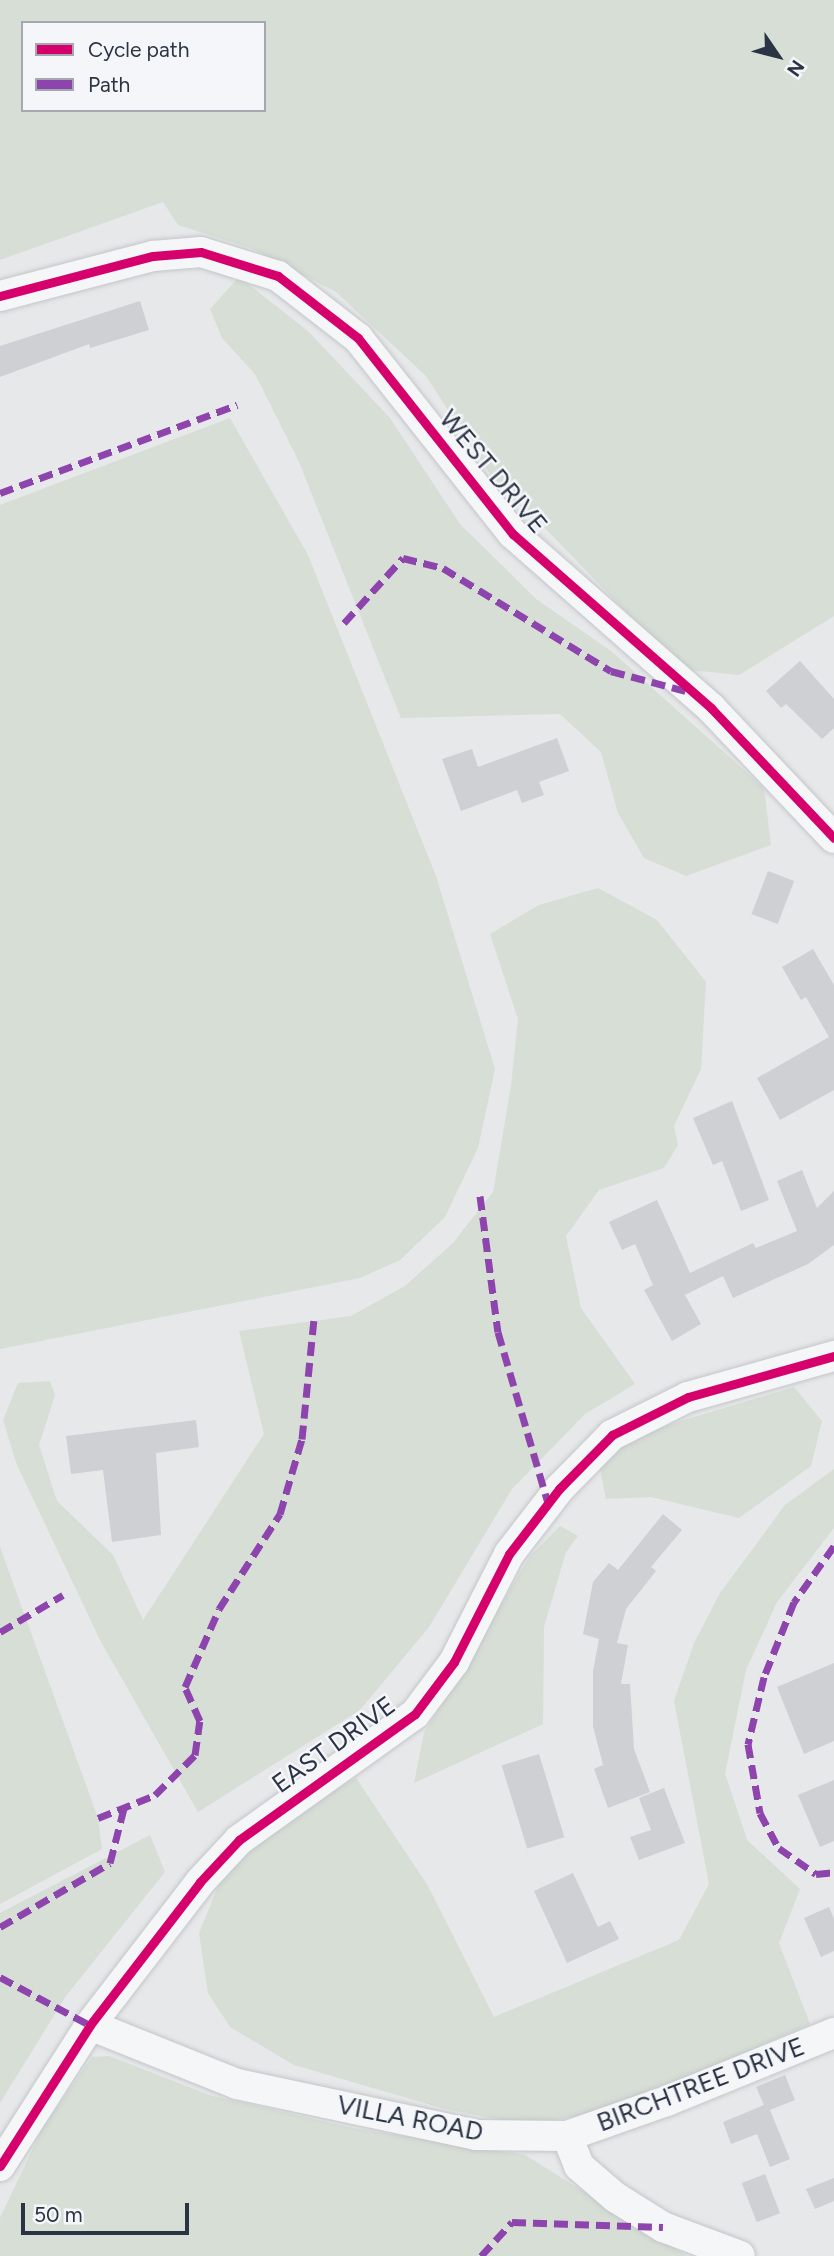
<!DOCTYPE html>
<style>
body{margin:0}
#map{position:relative;width:834px;height:2256px;overflow:hidden;background:#e6e8ea;font-family:Figtree,sans-serif}
div>[style]{position:absolute}
.green>*{inset:0;background:#d6ded6}
.building>*{inset:0;background:#ced0d3;transform-origin:0 0}
.roads{filter:drop-shadow(0 0 2px #c4c6c8) drop-shadow(0 0 2px #c4c6c8)}
.minor>*{height:30px;margin:-15px;padding:0 15px;transform-origin:15px;border-radius:15px;background:#f5f6f7}
.quiet>*{height:7px;margin-top:-3.5px;transform-origin:0;background:repeating-linear-gradient(90deg,#8e44ad 0 14px,transparent 0 21px)}
.cycleway>*{height:9px;margin:-4.5px;padding:0 4.5px;transform-origin:4.5px;border-radius:4.5px;background:#d6006c}
span{translate:-50% -50%;white-space:nowrap;text-align:center;line-height:1.15;-webkit-text-stroke:5px #f4f6f9;paint-order:stroke}
.street-label{font-size:26px;color:#2b3445}
.legend{position:absolute;left:21px;top:21px;width:245px;height:91px;box-sizing:border-box;background:#f4f6f9;border:2px solid #a4a8b1;margin:0;padding:9px 12px;list-style:none;font-size:21px;color:#2b3445}
.legend li{display:flex;align-items:center;gap:14px;height:35px}
.legend b{width:35px;border:2px solid #a4a8b1}
.north{position:absolute;left:743px;top:21px;width:70px;height:70px;-webkit-text-stroke:5px #f4f6f9;paint-order:stroke;rotate:125deg;font-size:19px;font-weight:700;line-height:28px;text-align:center;color:#2b3445}
.north::after{content:'';display:block;margin:auto;width:24px;height:32px;background:#2b3445;clip-path:polygon(50% 0,100% 100%,50% 72%,0 100%)}
.scale{position:absolute;left:21px;top:2203px;width:168px;height:32px;box-sizing:border-box;border:4px solid #2b3445;border-top:0;padding-left:9px;font-size:21px;line-height:24px;white-space:nowrap;color:#2b3445;-webkit-text-stroke:5px #f4f6f9;paint-order:stroke}
</style>
<div id="map">
<div class="green">
<i style="clip-path:polygon(evenodd,0 0,834px 0,834px 616px,739px 675px,681px 669px,543px 526px,499px 488px,426px 376px,336px 292px,253px 249px,178px 225px,163px 202px,0 260px,0 0,23px 23px,264px 23px,264px 110px,23px 110px,23px 23px)"></i>
<i style="clip-path:polygon(239px 277px,308px 331px,390px 418px,460px 524px,536px 599px,611px 651px,764px 788px,771px 845px,686px 876px,644px 858px,618px 813px,601px 752px,560px 714px,401px 718px,299px 462px,255px 374px,222px 338px,210px 309px)"></i>
<i style="clip-path:polygon(230px 418px,308px 555px,436px 876px,495px 1069px,478px 1148px,445px 1217px,400px 1260px,360px 1278px,0 1349px,0 505px)"></i>
<i style="clip-path:polygon(598px 888px,657px 920px,706px 982px,701px 1069px,674px 1126px,678px 1145px,664px 1168px,599px 1190px,566px 1236px,581px 1308px,635px 1384px,585px 1414px,512px 1489px,429px 1627px,360px 1710px,198px 1812px,101px 1642px,17px 1465px,3px 1420px,18px 1383px,50px 1381px,55px 1395px,39px 1445px,57px 1501px,113px 1555px,143px 1620px,264px 1434px,239px 1331px,351px 1316px,405px 1286px,453px 1243px,493px 1192px,511px 1086px,518px 1019px,490px 934px,539px 905px)"></i>
<i style="clip-path:polygon(794px 1387px,822px 1421px,811px 1466px,739px 1518px,651px 1497px,606px 1499px,598px 1459px,648px 1431px)"></i>
<i style="clip-path:polygon(834px 1469px,834px 1528px,777px 1602px,746px 1670px,725px 1774px,747px 1840px,800px 1889px,779px 1943px,810px 2024px,619px 2108px,528px 2125px,445px 2109px,294px 2065px,230px 2027px,208px 1993px,199px 1933px,228px 1862px,320px 1796px,356px 1778px,428px 1886px,494px 2017px,679px 1940px,709px 1884px,674px 1701px,694px 1643px,720px 1593px,785px 1505px)"></i>
<i style="clip-path:polygon(560px 1526px,578px 1536px,566px 1552px,544px 1627px,543px 1724px,414px 1783px,424px 1733px,530px 1556px)"></i>
<i style="clip-path:polygon(0 1547px,98px 1818px,102px 1849px,0 1904px)"></i>
<i style="clip-path:polygon(150px 1835px,165px 1872px,66px 1996px,0 2103px,0 1913px)"></i>
<i style="clip-path:polygon(109px 2056px,209px 2095px,353px 2128px,525px 2155px,687px 2256px,0 2256px,0 2218px,43px 2127px,92px 2057px)"></i>
</div>
<div class="building">
<i style="clip-path:polygon(140px 301px,149px 330px,90px 348px,89px 344px,0 377px,0 346px)"></i>
<i style="clip-path:polygon(800px 661px,834px 699px,834px 728px,822px 739px,786px 704px,781px 708px,766px 691px)"></i>
<i style="clip-path:polygon(557px 738px,569px 771px,539px 782px,544px 795px,522px 803px,517px 790px,461px 811px,442px 759px,472px 749px,478px 767px)"></i>
<i style="left:768px;top:871px;width:28px;height:46px;rotate:21deg"></i>
<i style="clip-path:polygon(813px 949px,834px 985px,834px 1090px,780px 1120px,757px 1078px,829px 1037px,806px 997px,801px 1000px,782px 967px)"></i>
<i style="clip-path:polygon(732px 1101px,769px 1200px,741px 1211px,722px 1161px,713px 1165px,693px 1118px)"></i>
<i style="clip-path:polygon(802px 1170px,817px 1208px,834px 1191px,834px 1245px,808px 1264px,733px 1298px,723px 1276px,685px 1295px,701px 1324px,672px 1341px,644px 1290px,653px 1285px,635px 1244px,622px 1250px,609px 1222px,657px 1200px,690px 1273px,753px 1243px,756px 1248px,797px 1231px,777px 1181px)"></i>
<i style="clip-path:polygon(196px 1420px,199px 1447px,156px 1453px,161px 1535px,112px 1542px,103px 1470px,71px 1474px,66px 1436px)"></i>
<i style="clip-path:polygon(663px 1514px,682px 1530px,651px 1567px,656px 1571px,626px 1609px,617px 1643px,628px 1645px,621px 1684px,630px 1684px,634px 1749px,650px 1792px,608px 1808px,594px 1769px,603px 1765px,593px 1726px,593px 1671px,599px 1639px,583px 1634px,593px 1582px,609px 1563px,618px 1570px)"></i>
<i style="clip-path:polygon(834px 1663px,834px 1741px,804px 1754px,777px 1687px)"></i>
<i style="left:539px;top:1754px;width:87px;height:39px;rotate:73deg"></i>
<i style="clip-path:polygon(834px 1780px,834px 1841px,820px 1847px,798px 1795px)"></i>
<i style="clip-path:polygon(664px 1788px,685px 1843px,639px 1860px,630px 1837px,651px 1830px,639px 1798px)"></i>
<i style="clip-path:polygon(573px 1873px,598px 1927px,610px 1921px,619px 1939px,567px 1963px,534px 1891px)"></i>
<i style="clip-path:polygon(829px 1907px,834px 1919px,834px 1951px,821px 1957px,804px 1918px)"></i>
<i style="clip-path:polygon(785px 2075px,795px 2100px,770px 2110px,790px 2159px,770px 2167px,757px 2134px,731px 2144px,723px 2122px,764px 2105px,756px 2087px)"></i>
<i style="left:765px;top:2174px;width:42px;height:25px;rotate:69deg"></i>
<i style="clip-path:polygon(834px 2178px,834px 2201px,815px 2209px,806px 2189px)"></i>
</div>
<div class="roads">
<div class="minor">
<i style="left:0;top:296px;width:158px;rotate:-14.7deg"></i>
<i style="left:153px;top:256px;width:48px;rotate:-4.8deg"></i>
<i style="left:201px;top:252px;width:81px;rotate:17.3deg"></i>
<i style="left:278px;top:276px;width:101px;rotate:37.8deg"></i>
<i style="left:358px;top:338px;width:250px;rotate:51.7deg"></i>
<i style="left:513px;top:534px;width:264px;rotate:41.3deg"></i>
<i style="left:711px;top:708px;width:179px;rotate:46.6deg"></i>
<i style="left:90px;top:2025px;width:158px;rotate:21.9deg"></i>
<i style="left:237px;top:2084px;width:244px;rotate:12deg"></i>
<i style="left:476px;top:2135px;width:91px;rotate:0.6deg"></i>
<i style="left:567px;top:2136px;width:32px;rotate:68deg"></i>
<i style="left:579px;top:2166px;width:48px;rotate:40.7deg"></i>
<i style="left:615px;top:2197px;width:57px;rotate:32deg"></i>
<i style="left:663px;top:2227px;width:82px;rotate:20.6deg"></i>
<i style="left:567px;top:2136px;width:106px;rotate:-19.3deg"></i>
<i style="left:667px;top:2101px;width:180px;rotate:-22.2deg"></i>
<i style="left:0;top:2166px;width:167px;rotate:-57.4deg"></i>
<i style="left:90px;top:2025px;width:180px;rotate:-52.4deg"></i>
<i style="left:200px;top:1882px;width:57px;rotate:-47.1deg"></i>
<i style="left:239px;top:1840px;width:216px;rotate:-35.6deg"></i>
<i style="left:415px;top:1714px;width:65px;rotate:-53.1deg"></i>
<i style="left:454px;top:1662px;width:121px;rotate:-63deg"></i>
<i style="left:509px;top:1554px;width:82px;rotate:-52.4deg"></i>
<i style="left:559px;top:1489px;width:76px;rotate:-45.5deg"></i>
<i style="left:612px;top:1435px;width:85px;rotate:-26.6deg"></i>
<i style="left:688px;top:1397px;width:152px;rotate:-15.7deg"></i>
</div>
</div>
<div class="quiet">
<i style="left:0;top:493px;width:253px;rotate:-20.4deg"></i>
<i style="left:344px;top:623px;width:88px;rotate:-47.8deg"></i>
<i style="left:403px;top:558px;width:41px;rotate:14deg"></i>
<i style="left:443px;top:568px;width:197px;rotate:31.5deg"></i>
<i style="left:611px;top:671px;width:78px;rotate:14.9deg"></i>
<i style="left:480px;top:1196px;width:137px;rotate:82.5deg"></i>
<i style="left:498px;top:1332px;width:178px;rotate:73.7deg"></i>
<i style="left:834px;top:1546px;width:69px;rotate:125.5deg"></i>
<i style="left:794px;top:1602px;width:81px;rotate:111.8deg"></i>
<i style="left:764px;top:1677px;width:69px;rotate:103.4deg"></i>
<i style="left:748px;top:1744px;width:70px;rotate:80.1deg"></i>
<i style="left:760px;top:1813px;width:40px;rotate:62deg"></i>
<i style="left:779px;top:1848px;width:45px;rotate:35.1deg"></i>
<i style="left:816px;top:1874px;width:18px;rotate:-6deg"></i>
<i style="left:0;top:1632px;width:73px;rotate:-30.4deg"></i>
<i style="left:98px;top:1818px;width:61px;rotate:-22deg"></i>
<i style="left:155px;top:1795px;width:57px;rotate:-45deg"></i>
<i style="left:195px;top:1755px;width:34px;rotate:-82deg"></i>
<i style="left:200px;top:1721px;width:37px;rotate:-114deg"></i>
<i style="left:185px;top:1687px;width:85px;rotate:-66.4deg"></i>
<i style="left:219px;top:1609px;width:113px;rotate:-57.3deg"></i>
<i style="left:280px;top:1514px;width:78px;rotate:-73.7deg"></i>
<i style="left:302px;top:1439px;width:122px;rotate:-84.3deg"></i>
<i style="left:0;top:1927px;width:127px;rotate:-30.2deg"></i>
<i style="left:110px;top:1863px;width:57px;rotate:-75.7deg"></i>
<i style="left:0;top:1977px;width:102px;rotate:28.1deg"></i>
<i style="left:481px;top:2256px;width:46px;rotate:-47.6deg"></i>
<i style="left:512px;top:2222px;width:151px;rotate:1.9deg"></i>
</div>
<div class="cycleway">
<i style="left:0;top:296px;width:158px;rotate:-14.7deg"></i>
<i style="left:153px;top:256px;width:48px;rotate:-4.8deg"></i>
<i style="left:201px;top:252px;width:81px;rotate:17.3deg"></i>
<i style="left:278px;top:276px;width:101px;rotate:37.8deg"></i>
<i style="left:358px;top:338px;width:250px;rotate:51.7deg"></i>
<i style="left:513px;top:534px;width:264px;rotate:41.3deg"></i>
<i style="left:711px;top:708px;width:179px;rotate:46.6deg"></i>
<i style="left:0;top:2166px;width:167px;rotate:-57.4deg"></i>
<i style="left:90px;top:2025px;width:180px;rotate:-52.4deg"></i>
<i style="left:200px;top:1882px;width:57px;rotate:-47.1deg"></i>
<i style="left:239px;top:1840px;width:216px;rotate:-35.6deg"></i>
<i style="left:415px;top:1714px;width:65px;rotate:-53.1deg"></i>
<i style="left:454px;top:1662px;width:121px;rotate:-63deg"></i>
<i style="left:509px;top:1554px;width:82px;rotate:-52.4deg"></i>
<i style="left:559px;top:1489px;width:76px;rotate:-45.5deg"></i>
<i style="left:612px;top:1435px;width:85px;rotate:-26.6deg"></i>
<i style="left:688px;top:1397px;width:152px;rotate:-15.7deg"></i>
</div>
<div class="street-label">
<span style="left:493px;top:472px;rotate:50deg">WEST DRIVE</span>
<span style="left:334px;top:1745px;rotate:-36deg">EAST DRIVE</span>
<span style="left:701px;top:2085px;rotate:-21deg">BIRCHTREE DRIVE</span>
<span style="left:410px;top:2119px;rotate:11deg">VILLA ROAD</span>
</div>
<ul class="legend">
<li><b style="height:9px;background:#d6006c"></b>Cycle path</li>
<li><b style="height:9px;background:#8e44ad"></b>Path</li>
</ul>
<div class="north">N</div>
<div class="scale">50 m</div>
</div>
